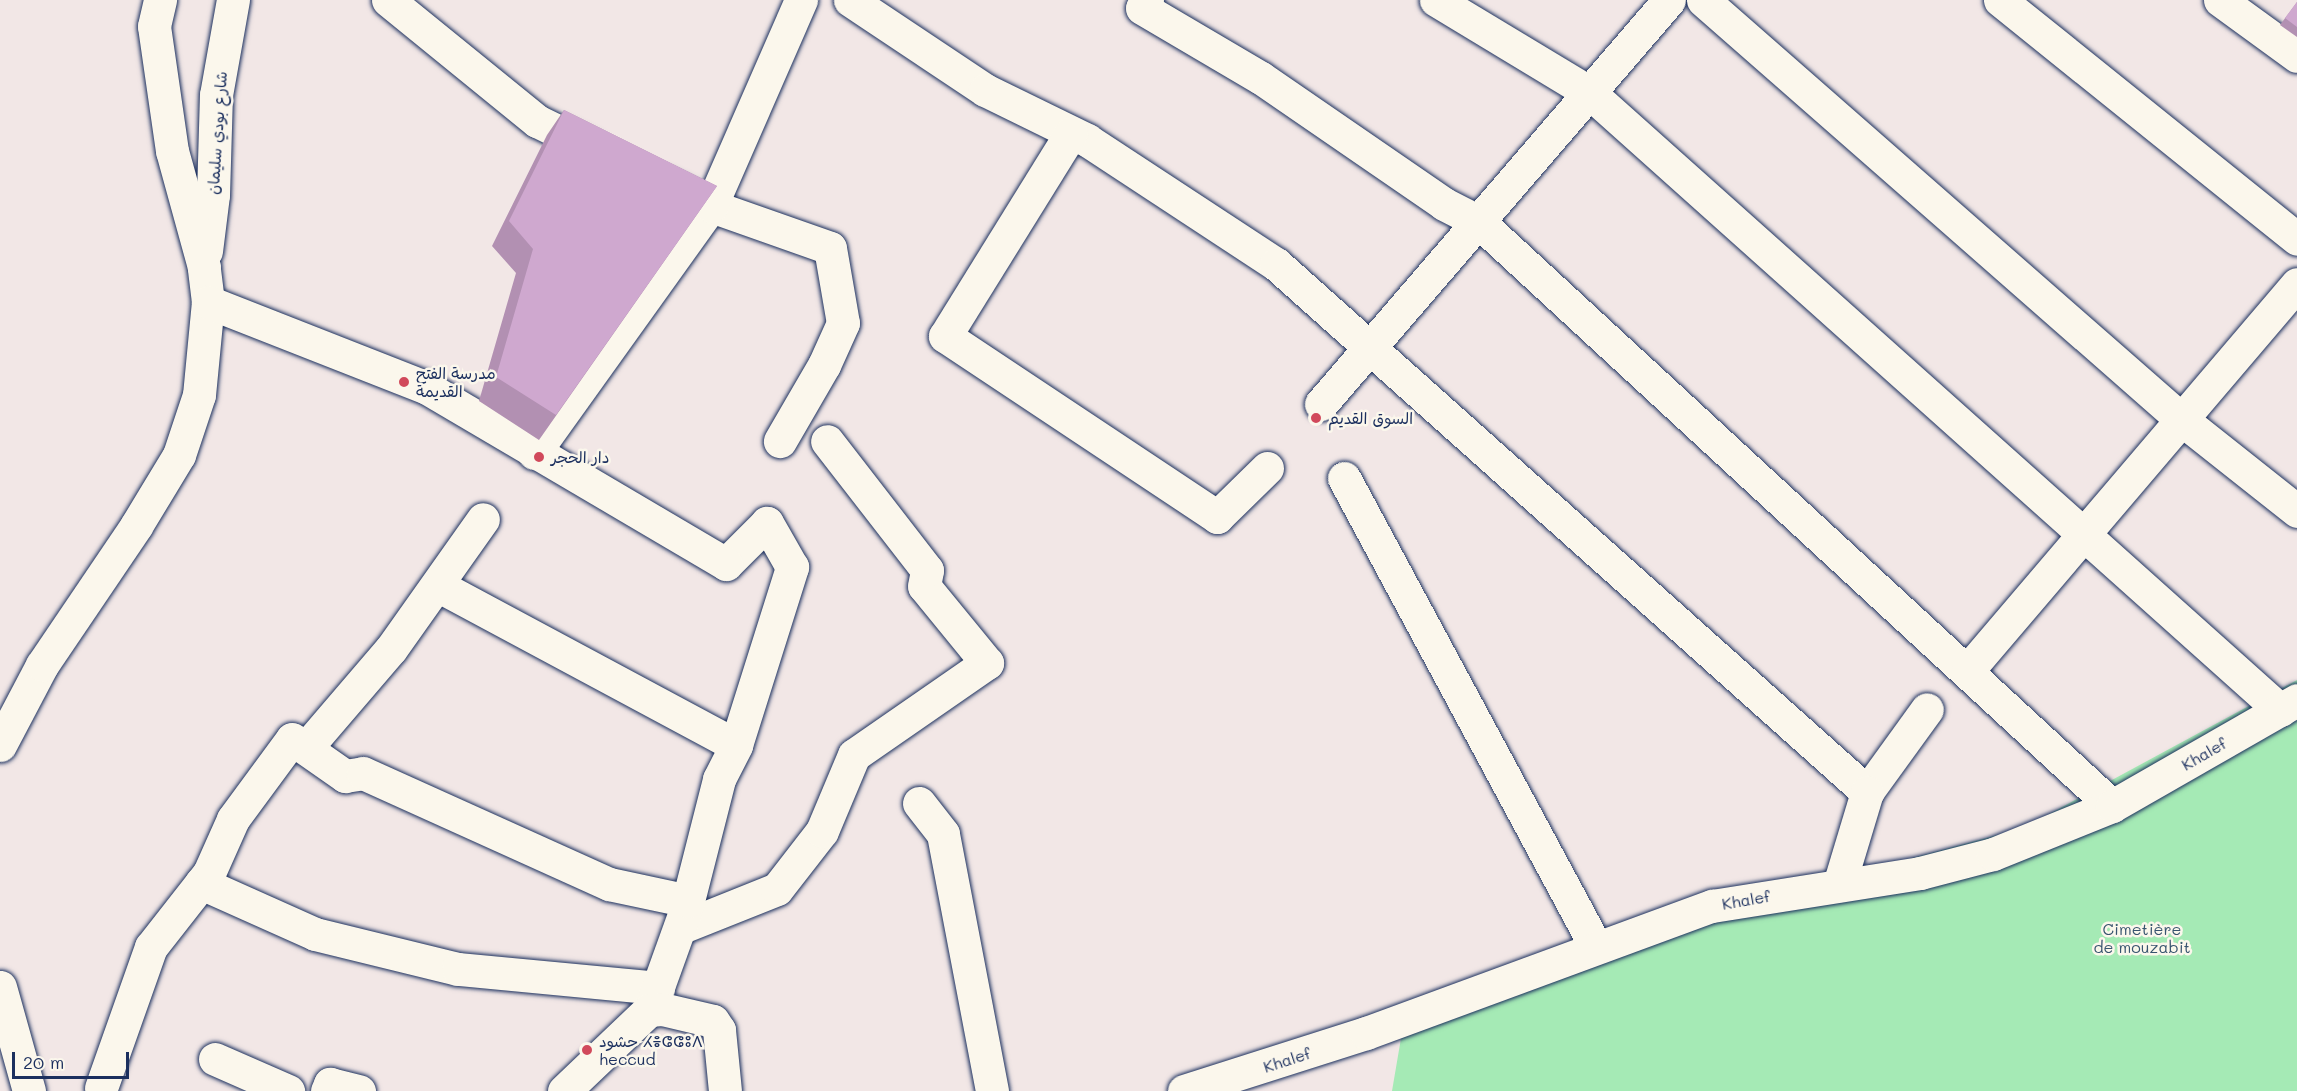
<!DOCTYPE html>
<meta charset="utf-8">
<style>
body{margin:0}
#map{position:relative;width:2297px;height:1091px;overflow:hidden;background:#f2e7e6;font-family:Mali,"Playpen Sans Arabic","Noto Sans Tifinagh",sans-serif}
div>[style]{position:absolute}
.green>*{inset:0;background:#a5eab5}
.roads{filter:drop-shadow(0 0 2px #1b2f5e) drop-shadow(0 0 2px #1b2f5e)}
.minor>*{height:33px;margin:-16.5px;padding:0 16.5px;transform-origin:16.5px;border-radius:16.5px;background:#fbf7ec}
.wall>*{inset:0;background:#b290b2}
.building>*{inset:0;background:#cfa8cf}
.dots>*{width:16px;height:16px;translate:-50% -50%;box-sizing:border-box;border:3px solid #fbf7ec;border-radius:50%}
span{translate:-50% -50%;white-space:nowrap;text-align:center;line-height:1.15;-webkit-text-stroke:5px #fbf7ec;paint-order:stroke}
.street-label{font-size:16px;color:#1b2f5e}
.poi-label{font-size:16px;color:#1b2f5e}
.left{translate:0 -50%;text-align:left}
.park-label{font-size:16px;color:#37546f}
.scale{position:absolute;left:12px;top:1052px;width:117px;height:27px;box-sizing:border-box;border:3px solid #1b2f5e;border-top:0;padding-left:8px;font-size:18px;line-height:21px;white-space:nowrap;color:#1b2f5e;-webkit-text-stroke:4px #fbf7ec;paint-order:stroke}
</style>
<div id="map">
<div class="green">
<i style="clip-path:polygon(2297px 680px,2297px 1091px,1392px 1091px,1407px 1003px,1587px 946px,2023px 828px)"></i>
</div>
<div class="roads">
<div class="minor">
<i style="left:388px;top:0;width:192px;rotate:39.1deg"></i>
<i style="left:537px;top:121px;width:61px;rotate:26.1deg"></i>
<i style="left:850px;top:0;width:162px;rotate:33.7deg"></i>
<i style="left:985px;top:90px;width:114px;rotate:26.1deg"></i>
<i style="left:1087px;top:140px;width:226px;rotate:33.3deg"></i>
<i style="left:1276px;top:264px;width:793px;rotate:41.78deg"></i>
<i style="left:1867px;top:792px;width:102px;rotate:-54.1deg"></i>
<i style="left:1147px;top:0;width:9px;rotate:122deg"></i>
<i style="left:1142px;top:8px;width:138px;rotate:30.5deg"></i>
<i style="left:1261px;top:78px;width:222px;rotate:34.5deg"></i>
<i style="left:1444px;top:204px;width:39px;rotate:27deg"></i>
<i style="left:1479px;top:222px;width:861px;rotate:42.69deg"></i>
<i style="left:1436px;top:0;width:180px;rotate:31.1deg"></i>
<i style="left:1590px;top:93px;width:926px;rotate:41.8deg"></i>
<i style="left:1703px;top:0;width:636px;rotate:41.24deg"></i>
<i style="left:2181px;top:419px;width:148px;rotate:38.4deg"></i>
<i style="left:2000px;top:0;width:381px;rotate:38.8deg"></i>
<i style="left:2220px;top:0;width:95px;rotate:36deg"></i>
<i style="left:1071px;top:133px;width:239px;rotate:121.8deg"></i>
<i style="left:945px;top:336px;width:327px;rotate:33.6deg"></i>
<i style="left:1217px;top:517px;width:70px;rotate:-44.4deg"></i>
<i style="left:665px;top:184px;width:51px;rotate:25.6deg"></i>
<i style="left:711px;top:206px;width:126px;rotate:19.4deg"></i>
<i style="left:830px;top:248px;width:76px;rotate:80.2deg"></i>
<i style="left:843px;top:323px;width:46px;rotate:114.3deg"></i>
<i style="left:824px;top:365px;width:88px;rotate:120.1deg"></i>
<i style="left:206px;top:251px;width:56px;rotate:-82.9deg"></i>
<i style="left:213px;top:195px;width:100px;rotate:-88.3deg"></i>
<i style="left:216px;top:95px;width:97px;rotate:-79.9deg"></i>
<i style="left:1321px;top:404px;width:533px;rotate:-49.26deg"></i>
<i style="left:534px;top:453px;width:304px;rotate:-54.4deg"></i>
<i style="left:711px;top:206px;width:225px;rotate:-66.4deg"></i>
<i style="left:1344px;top:478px;width:532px;rotate:61.75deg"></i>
<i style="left:437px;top:585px;width:339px;rotate:28.2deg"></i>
<i style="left:1968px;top:670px;width:507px;rotate:-49.56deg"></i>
<i style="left:0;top:745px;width:90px;rotate:-62.3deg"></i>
<i style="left:42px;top:665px;width:168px;rotate:-55.9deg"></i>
<i style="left:136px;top:526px;width:83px;rotate:-58.8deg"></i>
<i style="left:179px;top:455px;width:63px;rotate:-71.6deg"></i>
<i style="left:199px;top:395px;width:93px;rotate:-84.5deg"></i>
<i style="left:208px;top:302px;width:35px;rotate:-97deg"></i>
<i style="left:204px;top:267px;width:120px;rotate:-105.4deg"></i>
<i style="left:172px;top:151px;width:126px;rotate:-98.2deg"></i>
<i style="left:154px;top:26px;width:27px;rotate:-77deg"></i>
<i style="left:306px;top:748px;width:130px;rotate:-49.4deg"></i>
<i style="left:391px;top:649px;width:159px;rotate:-54.7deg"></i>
<i style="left:919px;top:803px;width:39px;rotate:52deg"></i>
<i style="left:943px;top:834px;width:262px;rotate:79.2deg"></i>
<i style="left:201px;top:883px;width:125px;rotate:24.1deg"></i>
<i style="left:315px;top:934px;width:147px;rotate:13.8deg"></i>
<i style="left:458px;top:969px;width:201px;rotate:5.4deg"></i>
<i style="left:1839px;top:885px;width:97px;rotate:-73.2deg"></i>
<i style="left:682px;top:927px;width:102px;rotate:-21.8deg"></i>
<i style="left:777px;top:889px;width:73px;rotate:-52.2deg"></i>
<i style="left:822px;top:831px;width:82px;rotate:-67.2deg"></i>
<i style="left:854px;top:755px;width:162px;rotate:-34.7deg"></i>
<i style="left:987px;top:663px;width:99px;rotate:-129.3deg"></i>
<i style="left:924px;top:586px;width:16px;rotate:-79deg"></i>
<i style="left:927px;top:570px;width:163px;rotate:-127.8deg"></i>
<i style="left:0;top:987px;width:108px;rotate:74.4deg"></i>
<i style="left:650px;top:1009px;width:109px;rotate:-70.2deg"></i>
<i style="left:215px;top:1059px;width:80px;rotate:23.7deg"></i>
<i style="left:101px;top:1088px;width:150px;rotate:-70.5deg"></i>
<i style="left:151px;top:947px;width:94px;rotate:-51.9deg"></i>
<i style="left:209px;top:873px;width:59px;rotate:-66deg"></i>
<i style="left:233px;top:819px;width:99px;rotate:-53.6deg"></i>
<i style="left:292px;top:739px;width:65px;rotate:34.9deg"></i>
<i style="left:345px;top:776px;width:18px;rotate:-9deg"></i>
<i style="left:363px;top:773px;width:270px;rotate:24.3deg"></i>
<i style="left:609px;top:884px;width:81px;rotate:12.1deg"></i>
<i style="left:688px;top:901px;width:126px;rotate:-75.7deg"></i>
<i style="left:719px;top:779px;width:38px;rotate:-63deg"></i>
<i style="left:736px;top:745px;width:187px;rotate:-72.5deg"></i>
<i style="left:792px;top:567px;width:51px;rotate:-119.6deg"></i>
<i style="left:767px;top:523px;width:58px;rotate:135deg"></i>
<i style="left:726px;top:564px;width:349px;rotate:-149.5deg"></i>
<i style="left:425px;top:387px;width:233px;rotate:-158.6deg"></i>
<i style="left:327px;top:1091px;width:8px;rotate:-67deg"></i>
<i style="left:330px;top:1084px;width:30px;rotate:14deg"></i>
<i style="left:564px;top:1091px;width:117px;rotate:-43.6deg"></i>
<i style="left:649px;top:1010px;width:13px;rotate:-4deg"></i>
<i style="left:662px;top:1009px;width:52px;rotate:13.2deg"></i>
<i style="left:713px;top:1021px;width:11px;rotate:56deg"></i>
<i style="left:719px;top:1030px;width:61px;rotate:84.4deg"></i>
<i style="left:1184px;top:1091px;width:191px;rotate:-17.7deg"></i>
<i style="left:1366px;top:1033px;width:369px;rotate:-20.2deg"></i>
<i style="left:1712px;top:906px;width:211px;rotate:-9deg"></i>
<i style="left:1920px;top:873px;width:75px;rotate:-14.6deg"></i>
<i style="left:1993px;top:854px;width:128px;rotate:-22deg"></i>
<i style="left:2112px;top:806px;width:213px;rotate:-29.8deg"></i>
</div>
</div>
<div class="wall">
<i style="clip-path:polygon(2297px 2px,2297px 37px,2280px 25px)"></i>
<i style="clip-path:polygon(564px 110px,717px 186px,539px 440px,479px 401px,516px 273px,492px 246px,547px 135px)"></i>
</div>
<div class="building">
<i style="clip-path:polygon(2297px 2px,2297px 27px,2285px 18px)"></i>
<i style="clip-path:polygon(564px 110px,717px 186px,556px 415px,496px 377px,533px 249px,509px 221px)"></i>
</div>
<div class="dots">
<i style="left:404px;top:382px;background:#d1495b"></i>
<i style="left:1316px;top:418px;background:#d1495b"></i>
<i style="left:539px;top:457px;background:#d1495b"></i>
<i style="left:587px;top:1050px;background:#d1495b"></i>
</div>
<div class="street-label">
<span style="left:217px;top:133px;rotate:-86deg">شارع بودي سليمان</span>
<span style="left:2204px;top:754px;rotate:-30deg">Khalef</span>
<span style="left:1746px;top:900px;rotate:-10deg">Khalef</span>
<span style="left:1287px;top:1060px;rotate:-18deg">Khalef</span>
</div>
<div class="poi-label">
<span class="left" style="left:416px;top:382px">مدرسة الفتح<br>القديمة</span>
<span class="left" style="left:1328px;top:418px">السوق القديم</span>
<span class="left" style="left:551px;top:457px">دار الحجر</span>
<span class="left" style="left:599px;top:1050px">حشود ⵃⴻⵛⵛⵓⴷ<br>heccud</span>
</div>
<div class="park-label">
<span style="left:2142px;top:938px">Cimetière<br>de mouzabit</span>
</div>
<div class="scale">20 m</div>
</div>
